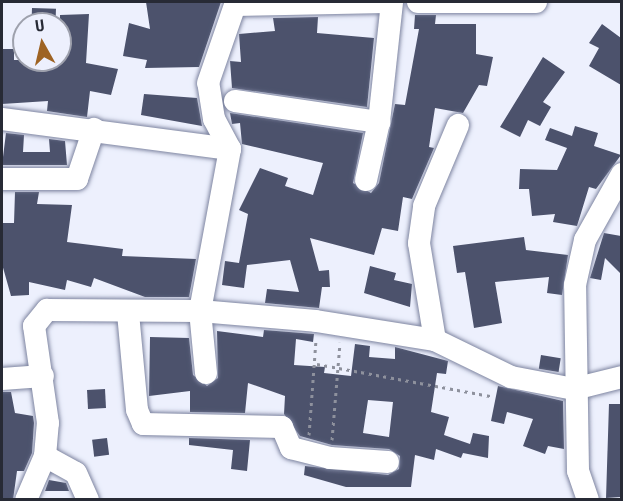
<!DOCTYPE html>
<style>
body{margin:0}
#map{position:relative;width:623px;height:501px;overflow:hidden;background:#edf0fd;font-family:"Roboto Condensed",sans-serif}
div>[style]{position:absolute}
.building>*{inset:0;background:#4c526c;transform-origin:0 0}
.path>*{height:3px;margin-top:-1.5px;transform-origin:0;background:repeating-linear-gradient(90deg,#8e919d 0 3px,transparent 0 7.5px)}
.roads{filter:drop-shadow(0 0 2px #7d84a0) drop-shadow(0 0 2px #7d84a0)}
.minor>*{height:22px;margin:-11px;padding:0 11px;transform-origin:11px;border-radius:11px;background:#fff}
span{translate:-50% -50%;white-space:nowrap;text-align:center;line-height:1.15;-webkit-text-stroke:6px #edf0fd;paint-order:stroke}
.frame{position:absolute;inset:0;border:3px solid #272a35;pointer-events:none}
.north{position:absolute;left:12px;top:12px;width:60px;height:60px;box-sizing:border-box;background:#edf0fd;border:2px solid #9ea1ad;border-radius:50%;rotate:352deg;font-size:16px;font-weight:700;line-height:24px;text-align:center;color:#272a35}
.north::after{content:'';display:block;margin:auto;width:21px;height:27px;background:#9e6323;clip-path:polygon(50% 0,100% 100%,50% 72%,0 100%)}
</style>
<div id="map">
<div class="building">
<i style="clip-path:polygon(146px 2px,221px 2px,199px 67px,145px 68px,147px 60px,123px 56px,129px 23px,150px 29px)"></i>
<i style="left:32px;top:8px;width:24px;height:16px;rotate:2deg"></i>
<i style="clip-path:polygon(89px 14px,86px 63px,118px 69px,111px 95px,90px 91px,87px 117px,47px 111px,48px 101px,2px 104px,2px 49px,14px 49px,14px 60px,60px 60px,60px 15px)"></i>
<i style="clip-path:polygon(415px 15px,436px 15px,435px 24px,476px 24px,476px 54px,493px 57px,487px 86px,479px 85px,463px 113px,435px 108px,429px 147px,434px 148px,412px 199px,403px 197px,398px 231px,382px 228px,374px 255px,310px 238px,319px 271px,329px 270px,330px 287px,322px 287px,319px 308px,265px 303px,267px 289px,299px 292px,290px 260px,247px 265px,244px 288px,222px 285px,225px 261px,239px 263px,248px 214px,239px 210px,260px 168px,288px 178px,285px 186px,313px 195px,323px 163px,242px 144px,240px 123px,232px 124px,230px 113px,363px 133px,353px 183px,371px 193px,379px 183px,395px 104px,405px 105px,419px 29px,414px 29px)"></i>
<i style="clip-path:polygon(318px 17px,317px 33px,374px 38px,367px 107px,232px 88px,230px 61px,241px 62px,239px 34px,275px 31px,273px 18px)"></i>
<i style="clip-path:polygon(602px 24px,621px 38px,621px 85px,589px 66px,599px 48px,589px 43px)"></i>
<i style="clip-path:polygon(543px 57px,565px 72px,543px 102px,551px 107px,540px 126px,528px 120px,520px 137px,500px 127px)"></i>
<i style="clip-path:polygon(144px 94px,197px 98px,202px 126px,141px 115px)"></i>
<i style="clip-path:polygon(575px 126px,598px 133px,594px 146px,621px 155px,596px 189px,589px 187px,577px 226px,553px 222px,555px 214px,532px 216px,529px 189px,519px 189px,520px 169px,557px 170px,567px 148px,545px 140px,550px 128px,572px 136px)"></i>
<i style="clip-path:polygon(6px 133px,24px 135px,23px 152px,50px 152px,49px 139px,65px 141px,67px 165px,2px 165px)"></i>
<i style="clip-path:polygon(15px 192px,39px 192px,37px 204px,72px 205px,67px 242px,123px 249px,122px 256px,196px 259px,189px 297px,145px 297px,94px 278px,91px 287px,67px 280px,65px 290px,29px 282px,29px 295px,11px 296px,2px 264px,2px 223px,14px 223px)"></i>
<i style="clip-path:polygon(604px 233px,621px 236px,621px 274px,605px 258px,601px 280px,590px 278px)"></i>
<i style="clip-path:polygon(524px 237px,526px 250px,568px 255px,562px 295px,547px 293px,549px 277px,495px 282px,502px 323px,474px 328px,465px 272px,457px 273px,453px 246px)"></i>
<i style="clip-path:polygon(370px 266px,396px 273px,394px 280px,412px 284px,410px 307px,364px 293px)"></i>
<i style="clip-path:polygon(evenodd,264px 330px,314px 334px,313px 342px,296px 339px,294px 365px,325px 367px,324px 373px,351px 376px,355px 344px,370px 346px,369px 357px,395px 359px,395px 347px,448px 361px,446px 374px,437px 373px,431px 412px,449px 417px,444px 435px,470px 444px,473px 433px,489px 436px,488px 458px,463px 453px,461px 458px,436px 449px,434px 460px,415px 455px,411px 487px,346px 487px,304px 475px,305px 466px,388px 475px,399px 469px,400px 456px,389px 449px,332px 445px,300px 436px,284px 414px,285px 396px,248px 383px,245px 413px,190px 412px,190px 391px,149px 396px,150px 337px,189px 338px,193px 375px,207px 386px,218px 378px,217px 331px,263px 337px,264px 330px,368px 400px,393px 402px,389px 437px,363px 433px,368px 400px)"></i>
<i style="left:541px;top:355px;width:20px;height:14px;rotate:9deg"></i>
<i style="clip-path:polygon(498px 386px,563px 401px,564px 449px,548px 446px,545px 454px,523px 446px,533px 419px,507px 412px,504px 424px,491px 421px)"></i>
<i style="left:105px;top:389px;width:19px;height:18px;rotate:87deg"></i>
<i style="clip-path:polygon(2px 392px,11px 392px,15px 413px,33px 416px,34px 423px,32px 453px,24px 471px,17px 471px,13px 500px,2px 500px)"></i>
<i style="clip-path:polygon(609px 404px,621px 404px,621px 497px,606px 498px)"></i>
<i style="left:107px;top:438px;width:17px;height:15px;rotate:83deg"></i>
<i style="clip-path:polygon(189px 438px,250px 440px,247px 471px,231px 469px,233px 450px,189px 445px)"></i>
<i style="clip-path:polygon(49px 480px,66px 483px,69px 491px,45px 491px)"></i>
</div>
<div class="path">
<i style="left:317px;top:364px;width:176px;rotate:10.5deg"></i>
<i style="left:309px;top:435px;width:95px;rotate:-85.8deg"></i>
<i style="left:332px;top:440px;width:98px;rotate:-85.3deg"></i>
</div>
<div class="roads">
<div class="minor">
<i style="left:418px;top:2px;width:118px"></i>
<i style="left:235px;top:5px;width:151px;rotate:-1.1deg"></i>
<i style="left:235px;top:101px;width:146px;rotate:8.3deg"></i>
<i style="left:2px;top:119px;width:230px;rotate:7.5deg"></i>
<i style="left:2px;top:179px;width:75px"></i>
<i style="left:77px;top:179px;width:53px;rotate:-71.2deg"></i>
<i style="left:366px;top:180px;width:59px;rotate:-77.4deg"></i>
<i style="left:379px;top:122px;width:121px;rotate:-83.8deg"></i>
<i style="left:128px;top:313px;width:97px;rotate:84.7deg"></i>
<i style="left:137px;top:410px;width:15px;rotate:67deg"></i>
<i style="left:143px;top:424px;width:139px;rotate:1.2deg"></i>
<i style="left:282px;top:427px;width:23px;rotate:67deg"></i>
<i style="left:291px;top:448px;width:40px;rotate:14.4deg"></i>
<i style="left:330px;top:458px;width:58px;rotate:3.9deg"></i>
<i style="left:435px;top:340px;width:98px;rotate:-99.4deg"></i>
<i style="left:419px;top:243px;width:37px;rotate:-82deg"></i>
<i style="left:424px;top:206px;width:88px;rotate:-67.2deg"></i>
<i style="left:206px;top:373px;width:62px;rotate:-95.5deg"></i>
<i style="left:200px;top:311px;width:165px;rotate:-79.5deg"></i>
<i style="left:230px;top:149px;width:34px;rotate:-118deg"></i>
<i style="left:214px;top:119px;width:36px;rotate:-99deg"></i>
<i style="left:208px;top:83px;width:86px;rotate:-70.9deg"></i>
<i style="left:2px;top:379px;width:41px;rotate:-4.2deg"></i>
<i style="left:45px;top:456px;width:35px;rotate:29deg"></i>
<i style="left:76px;top:473px;width:30px;rotate:66deg"></i>
<i style="left:26px;top:500px;width:48px;rotate:-66.6deg"></i>
<i style="left:45px;top:456px;width:33px;rotate:-85deg"></i>
<i style="left:48px;top:423px;width:98px;rotate:-98.2deg"></i>
<i style="left:34px;top:326px;width:21px;rotate:-51deg"></i>
<i style="left:47px;top:310px;width:153px;rotate:0.4deg"></i>
<i style="left:200px;top:311px;width:116px;rotate:4.9deg"></i>
<i style="left:316px;top:321px;width:121px;rotate:9.1deg"></i>
<i style="left:435px;top:340px;width:85px;rotate:26deg"></i>
<i style="left:511px;top:377px;width:64px;rotate:10.8deg"></i>
<i style="left:574px;top:389px;width:49px;rotate:-14deg"></i>
<i style="left:588px;top:500px;width:31px;rotate:-109deg"></i>
<i style="left:578px;top:471px;width:186px;rotate:-90.9deg"></i>
<i style="left:575px;top:285px;width:46px;rotate:-77.5deg"></i>
<i style="left:585px;top:240px;width:76px;rotate:-60.7deg"></i>
</div>
</div>
<div class="frame"></div>
<div class="north">U</div>
</div>
